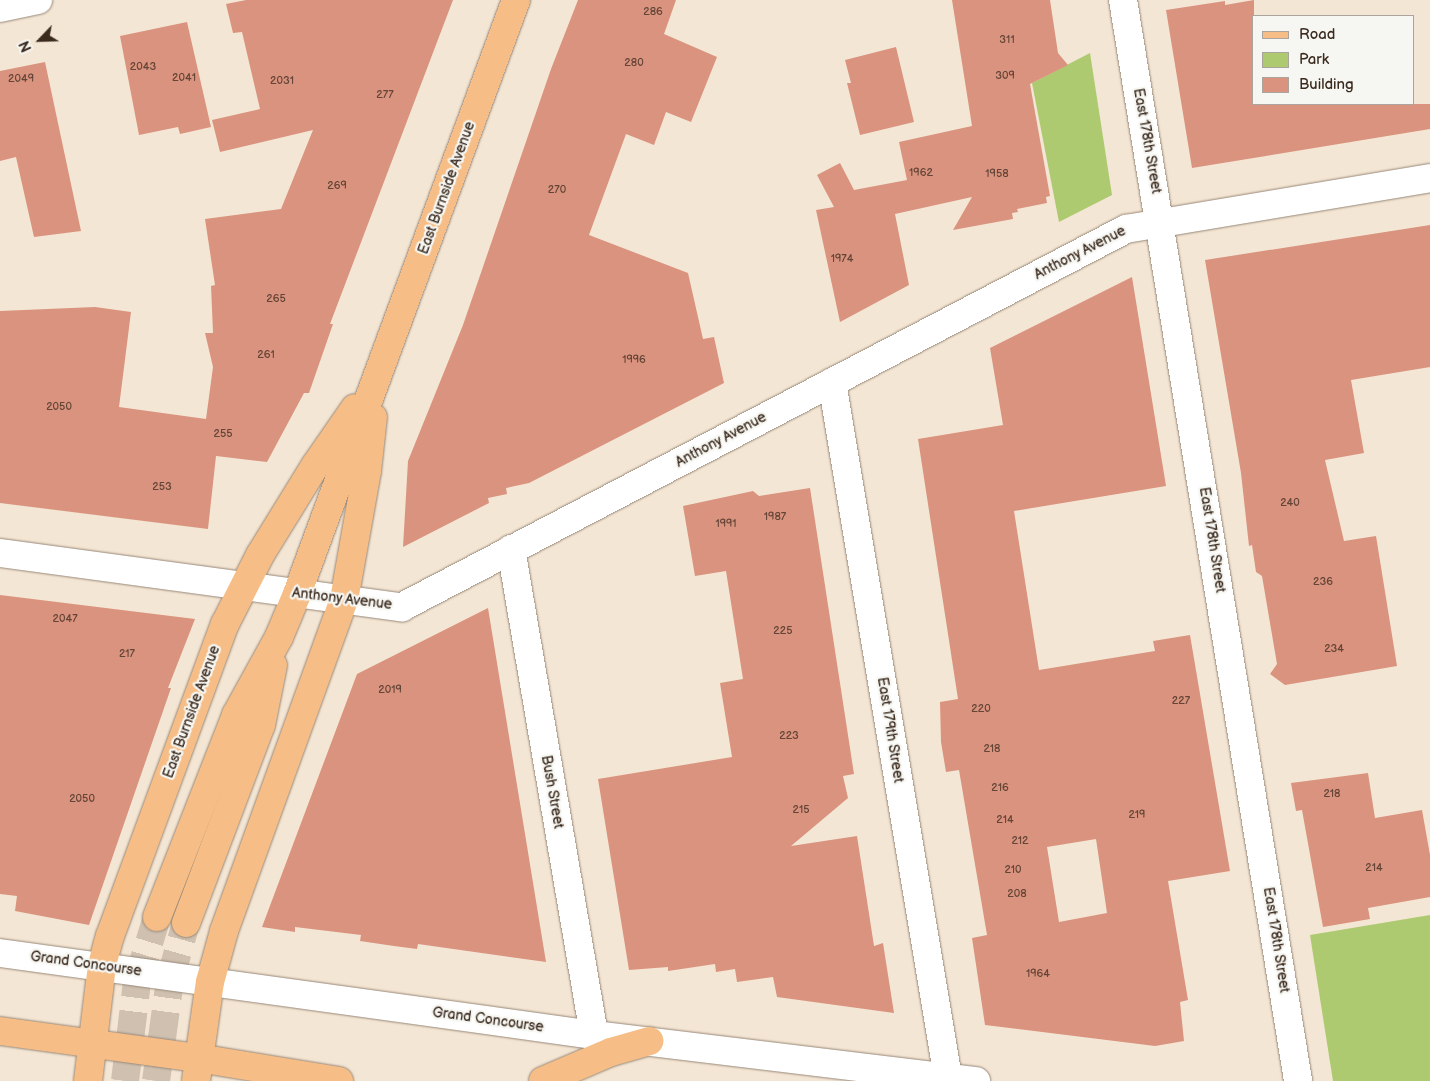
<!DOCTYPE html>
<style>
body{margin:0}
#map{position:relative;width:1430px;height:1081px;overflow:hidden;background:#f4e6d4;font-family:"Balsamiq Sans",sans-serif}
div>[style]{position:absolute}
.green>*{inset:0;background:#adca70}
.building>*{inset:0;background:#da937e}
.major-tunnel>*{height:28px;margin-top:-14px;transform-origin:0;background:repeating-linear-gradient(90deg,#cfc0b0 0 28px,transparent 0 42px)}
.roads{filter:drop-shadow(0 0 1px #988879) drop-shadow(0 0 1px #988879)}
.minor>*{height:28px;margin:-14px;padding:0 14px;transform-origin:14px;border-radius:14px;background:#fff}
.major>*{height:28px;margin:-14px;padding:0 14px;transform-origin:14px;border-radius:14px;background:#f6be86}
span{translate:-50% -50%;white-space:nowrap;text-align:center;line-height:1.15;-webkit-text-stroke:4.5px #f6f6f2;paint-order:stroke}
.number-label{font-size:11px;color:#634436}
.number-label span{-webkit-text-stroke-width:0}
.street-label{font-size:14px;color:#3b2a1e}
.legend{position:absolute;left:1252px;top:15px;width:162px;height:90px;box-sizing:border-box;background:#f6f6f2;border:1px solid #aba49d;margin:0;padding:6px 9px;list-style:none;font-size:15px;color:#3b2a1e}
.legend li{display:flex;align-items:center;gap:10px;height:25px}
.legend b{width:25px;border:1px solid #aba49d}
.north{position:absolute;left:15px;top:15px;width:50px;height:50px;-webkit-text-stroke:4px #f6f6f2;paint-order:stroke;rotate:246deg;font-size:14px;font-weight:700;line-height:20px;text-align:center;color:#3b2a1e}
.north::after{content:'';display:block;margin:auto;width:18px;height:22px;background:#3b2a1e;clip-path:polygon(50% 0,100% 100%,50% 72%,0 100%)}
</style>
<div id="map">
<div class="green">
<i style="clip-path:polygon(1090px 53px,1112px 195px,1059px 222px,1032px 83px)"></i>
<i style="clip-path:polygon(1430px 915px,1430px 1081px,1333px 1081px,1310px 935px)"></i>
</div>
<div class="building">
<i style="clip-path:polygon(246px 0,453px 0,330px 324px,333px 324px,309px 393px,304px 393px,267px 462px,216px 456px,208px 529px,0 503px,0 311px,95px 307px,131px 312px,119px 407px,206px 419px,213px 367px,205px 333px,213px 333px,211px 286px,215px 285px,205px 219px,281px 209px,313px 130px,220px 152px,212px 120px,260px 109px,242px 32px,233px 33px,226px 4px)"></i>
<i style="clip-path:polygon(578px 0,676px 0,664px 34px,717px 57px,691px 122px,666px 112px,654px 145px,626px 134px,589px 235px,688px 273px,703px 339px,714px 337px,724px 383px,529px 483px,506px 488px,507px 494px,488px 498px,489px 503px,403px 547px,408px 461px,463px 325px,551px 69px)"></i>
<i style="clip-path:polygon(952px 0,1050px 0,1058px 53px,1068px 65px,1030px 84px,1050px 196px,1046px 197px,1047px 203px,1017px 209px,1018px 212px,1012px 213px,1013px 219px,953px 230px,972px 197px,895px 214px,909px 285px,840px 322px,816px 210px,834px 207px,817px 175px,840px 163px,854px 190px,907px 180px,899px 142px,972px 126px)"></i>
<i style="clip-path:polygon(1254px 0,1254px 104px,1430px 104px,1430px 129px,1192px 168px,1166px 10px,1225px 1px,1225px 5px)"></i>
<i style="clip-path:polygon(187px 22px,211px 127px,180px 134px,178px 127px,139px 135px,120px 36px)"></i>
<i style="clip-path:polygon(896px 47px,914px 122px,860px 135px,847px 83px,851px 83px,845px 60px)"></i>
<i style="clip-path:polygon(45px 62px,81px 231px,34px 237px,16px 157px,0 161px,0 71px)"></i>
<i style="clip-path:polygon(1430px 225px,1430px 367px,1351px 380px,1364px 453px,1325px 460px,1344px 541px,1376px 536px,1397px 666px,1285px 685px,1270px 674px,1277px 664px,1262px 576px,1256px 572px,1252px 545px,1249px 546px,1241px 473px,1205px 260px)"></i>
<i style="clip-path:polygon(evenodd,1132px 277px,1166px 486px,1014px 511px,1039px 670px,1155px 651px,1153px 641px,1190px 635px,1230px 871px,1168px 881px,1188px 1000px,1180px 1002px,1184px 1041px,1155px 1046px,985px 1025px,972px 938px,987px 935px,959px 770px,946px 772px,941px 742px,940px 702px,958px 699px,918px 439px,1003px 425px,990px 348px,1132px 277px,1096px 839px,1107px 913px,1059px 922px,1047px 847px,1096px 839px)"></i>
<i style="clip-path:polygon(810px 488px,854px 774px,843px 776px,848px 798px,791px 846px,857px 836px,874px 946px,883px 943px,894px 1013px,777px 997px,773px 977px,737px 982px,735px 969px,716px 972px,715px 964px,668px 971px,668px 967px,629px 970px,598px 779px,732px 757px,720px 683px,743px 679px,726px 571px,695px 576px,683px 506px,753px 491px,759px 496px)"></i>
<i style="clip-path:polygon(0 595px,195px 619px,168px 688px,171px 688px,89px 925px,15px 911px,17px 896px,0 894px)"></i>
<i style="clip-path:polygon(488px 608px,546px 962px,418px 944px,417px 949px,394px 946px,360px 941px,361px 935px,295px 927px,295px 932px,262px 927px,357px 674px)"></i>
<i style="clip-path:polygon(1368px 773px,1375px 818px,1422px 810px,1430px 855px,1430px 897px,1368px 908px,1370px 919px,1323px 927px,1302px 810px,1296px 811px,1291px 783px)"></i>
</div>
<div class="major-tunnel">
<i style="left:125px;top:1081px;width:100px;rotate:-83.1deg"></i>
<i style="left:137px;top:982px;width:68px;rotate:-72.9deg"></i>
<i style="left:156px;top:1081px;width:102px;rotate:-82.1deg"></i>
<i style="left:170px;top:980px;width:59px;rotate:-74.3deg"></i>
</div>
<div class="roads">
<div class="minor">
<i style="left:1123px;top:0;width:1095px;rotate:80.8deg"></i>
<i style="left:0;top:8px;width:39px;rotate:-12deg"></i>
<i style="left:832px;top:382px;width:706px;rotate:80.54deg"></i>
<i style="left:511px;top:549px;width:493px;rotate:80.3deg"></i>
<i style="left:0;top:553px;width:406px;rotate:7.7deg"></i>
<i style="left:402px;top:607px;width:817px;rotate:-27.57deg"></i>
<i style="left:1126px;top:229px;width:308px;rotate:-9.5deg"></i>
<i style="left:0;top:953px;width:600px;rotate:7.86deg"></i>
<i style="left:594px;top:1035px;width:385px;rotate:6.9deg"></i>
</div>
<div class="major">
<i style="left:157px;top:917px;width:217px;rotate:-68.6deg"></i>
<i style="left:236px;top:715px;width:89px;rotate:-61.1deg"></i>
<i style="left:279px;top:637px;width:47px;rotate:-67.3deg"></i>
<i style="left:297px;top:594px;width:633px;rotate:-69.76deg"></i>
<i style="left:186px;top:923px;width:212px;rotate:-69.3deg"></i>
<i style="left:261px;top:725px;width:61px;rotate:-78.7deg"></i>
<i style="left:0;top:1031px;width:200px;rotate:7.8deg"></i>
<i style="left:198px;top:1058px;width:143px;rotate:9.3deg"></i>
<i style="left:88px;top:1081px;width:117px;rotate:-83.1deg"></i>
<i style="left:102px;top:965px;width:30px;rotate:-75deg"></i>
<i style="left:110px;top:936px;width:333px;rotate:-69.8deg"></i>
<i style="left:225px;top:624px;width:77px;rotate:-63.1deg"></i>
<i style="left:260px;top:555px;width:105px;rotate:-58.3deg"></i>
<i style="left:315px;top:466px;width:70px;rotate:-55.4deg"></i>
<i style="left:196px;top:1081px;width:100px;rotate:-82deg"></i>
<i style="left:210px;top:982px;width:53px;rotate:-74.6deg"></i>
<i style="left:224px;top:931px;width:352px;rotate:-70.1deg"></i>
<i style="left:344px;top:600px;width:131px;rotate:-79.9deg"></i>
<i style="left:367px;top:471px;width:54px;rotate:-83.7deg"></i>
<i style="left:543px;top:1081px;width:74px;rotate:-23.1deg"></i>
<i style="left:611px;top:1052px;width:40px;rotate:-16deg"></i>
</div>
</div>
<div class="number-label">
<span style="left:653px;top:12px">286</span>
<span style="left:1007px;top:40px">311</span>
<span style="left:634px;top:63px">280</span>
<span style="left:143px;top:67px">2043</span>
<span style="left:1005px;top:76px">309</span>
<span style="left:184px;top:78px">2041</span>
<span style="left:21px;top:79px">2049</span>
<span style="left:282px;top:81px">2031</span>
<span style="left:385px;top:95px">277</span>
<span style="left:921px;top:173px">1962</span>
<span style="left:997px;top:174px">1958</span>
<span style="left:337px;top:186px">269</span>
<span style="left:557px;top:190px">270</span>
<span style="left:842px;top:259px">1974</span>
<span style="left:276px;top:299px">265</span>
<span style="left:266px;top:355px">261</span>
<span style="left:634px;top:360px">1996</span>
<span style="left:59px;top:407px">2050</span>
<span style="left:223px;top:434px">255</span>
<span style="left:162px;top:487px">253</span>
<span style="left:1290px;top:503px">240</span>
<span style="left:775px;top:517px">1987</span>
<span style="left:726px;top:524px">1991</span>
<span style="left:1323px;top:582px">236</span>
<span style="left:65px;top:619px">2047</span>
<span style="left:783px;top:631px">225</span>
<span style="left:1334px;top:649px">234</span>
<span style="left:127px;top:654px">217</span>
<span style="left:390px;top:690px">2019</span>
<span style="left:1181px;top:701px">227</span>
<span style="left:981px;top:709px">220</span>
<span style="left:789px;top:736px">223</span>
<span style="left:992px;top:749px">218</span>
<span style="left:1000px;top:788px">216</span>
<span style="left:1332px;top:794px">218</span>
<span style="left:82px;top:799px">2050</span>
<span style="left:801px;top:810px">215</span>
<span style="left:1137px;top:815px">219</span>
<span style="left:1005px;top:820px">214</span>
<span style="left:1020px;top:841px">212</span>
<span style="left:1374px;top:868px">214</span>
<span style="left:1013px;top:870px">210</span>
<span style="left:1017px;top:894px">208</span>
<span style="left:1038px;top:974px">1964</span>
</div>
<div class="street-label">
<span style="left:1147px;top:141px;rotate:80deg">East 178th Street</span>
<span style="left:447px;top:188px;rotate:-70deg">East Burnside Avenue</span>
<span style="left:1080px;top:253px;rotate:-27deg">Anthony Avenue</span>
<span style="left:721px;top:440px;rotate:-28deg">Anthony Avenue</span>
<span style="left:1212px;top:540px;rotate:81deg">East 178th Street</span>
<span style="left:342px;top:599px;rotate:7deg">Anthony Avenue</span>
<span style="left:192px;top:712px;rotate:-70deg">East Burnside Avenue</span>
<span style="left:890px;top:730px;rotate:81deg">East 179th Street</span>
<span style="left:552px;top:792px;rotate:80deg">Bush Street</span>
<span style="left:1276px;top:940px;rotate:81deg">East 178th Street</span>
<span style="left:86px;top:964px;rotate:8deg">Grand Concourse</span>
<span style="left:488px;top:1020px;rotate:8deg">Grand Concourse</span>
</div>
<ul class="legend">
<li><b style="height:6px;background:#f6be86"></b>Road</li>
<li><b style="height:14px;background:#adca70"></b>Park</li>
<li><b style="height:14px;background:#da937e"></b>Building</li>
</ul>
<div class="north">N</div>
</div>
